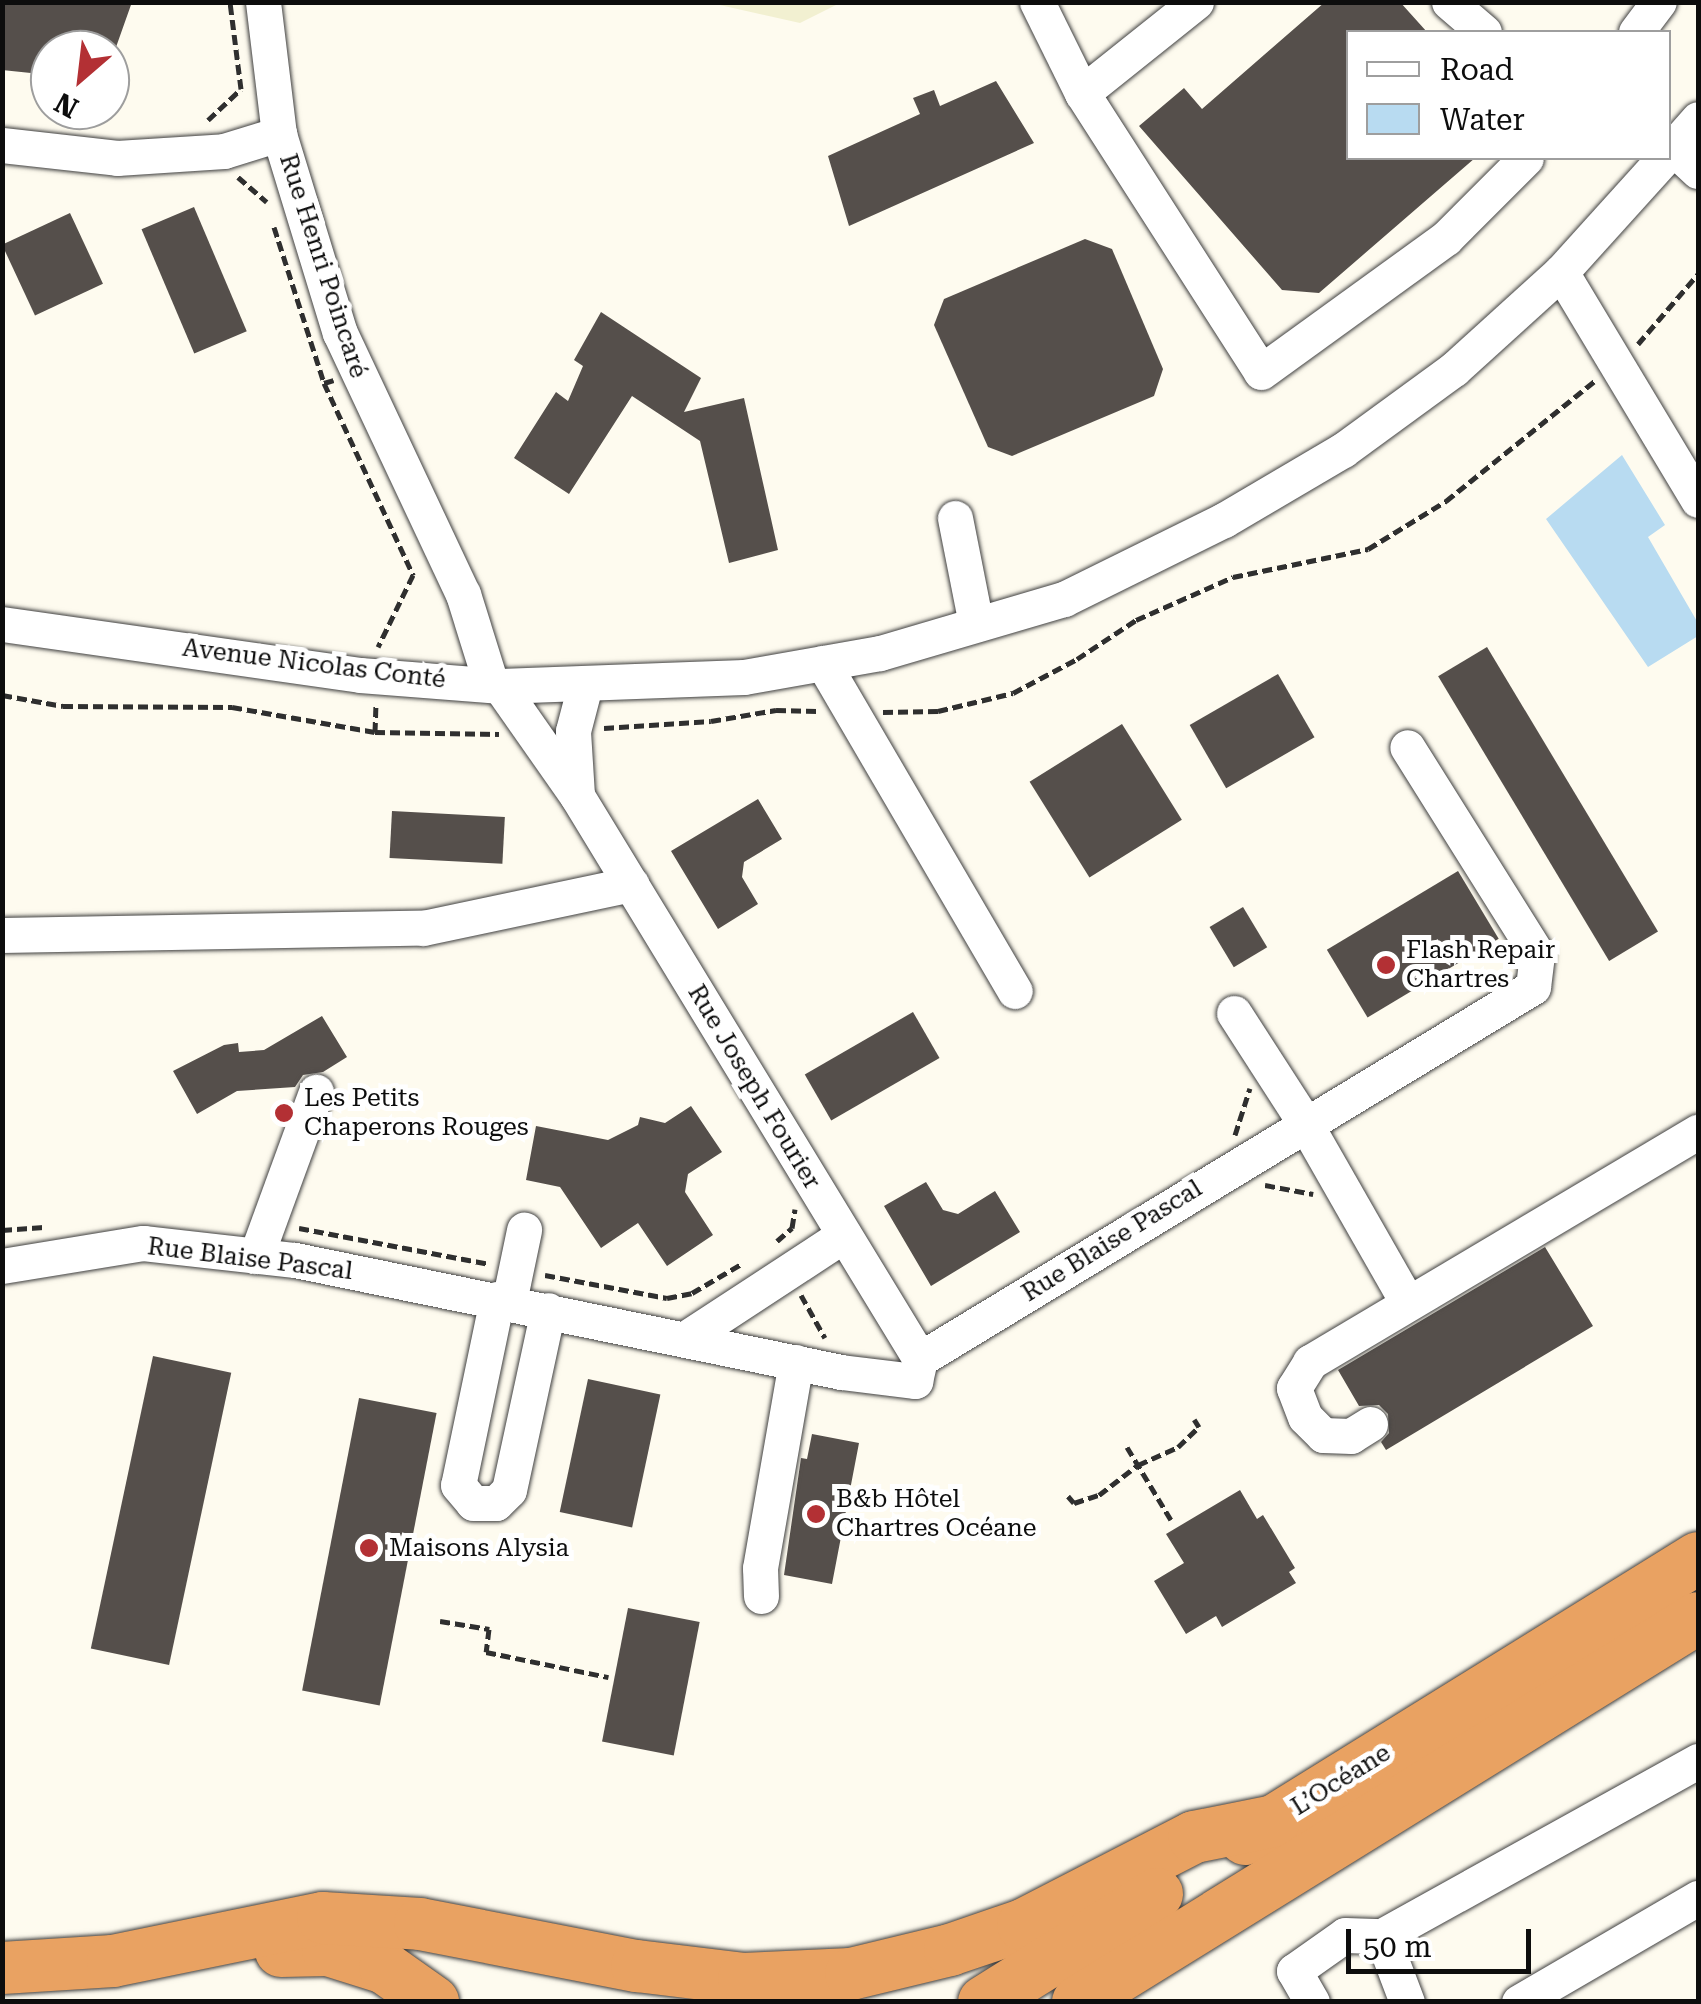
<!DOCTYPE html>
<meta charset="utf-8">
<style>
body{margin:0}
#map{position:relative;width:1701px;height:2004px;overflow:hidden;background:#fefbef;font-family:"Roboto Serif",serif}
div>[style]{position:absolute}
.farmland>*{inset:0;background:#f2f0d1}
.water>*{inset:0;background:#b8dbf1}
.building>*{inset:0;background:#554f4b;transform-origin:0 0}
.path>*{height:5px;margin-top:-2.5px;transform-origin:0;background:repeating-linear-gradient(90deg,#2f2f2f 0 10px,transparent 0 15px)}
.roads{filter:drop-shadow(0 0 2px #404040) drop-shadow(0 0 2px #404040)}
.minor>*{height:35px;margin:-17.5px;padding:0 17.5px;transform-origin:17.5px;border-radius:17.5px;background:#fff}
.highway>*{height:52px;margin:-26px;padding:0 26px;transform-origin:26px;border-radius:26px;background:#e9a262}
.dots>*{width:28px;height:28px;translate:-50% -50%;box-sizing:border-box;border:5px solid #fff;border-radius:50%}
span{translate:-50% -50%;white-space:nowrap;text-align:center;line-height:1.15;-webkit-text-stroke:10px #fff;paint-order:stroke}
.street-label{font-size:25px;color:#0d0d0d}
.poi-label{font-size:25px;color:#0d0d0d}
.left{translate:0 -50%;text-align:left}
.frame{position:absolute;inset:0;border:5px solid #0d0d0d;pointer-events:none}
.legend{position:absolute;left:1346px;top:30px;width:325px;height:130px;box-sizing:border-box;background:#fff;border:2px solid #9e9e9e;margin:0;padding:12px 18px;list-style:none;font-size:30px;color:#0d0d0d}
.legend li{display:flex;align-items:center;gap:20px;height:50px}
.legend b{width:50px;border:2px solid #9e9e9e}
.north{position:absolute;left:30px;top:30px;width:100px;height:100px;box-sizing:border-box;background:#fff;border:2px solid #9e9e9e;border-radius:50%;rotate:208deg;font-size:28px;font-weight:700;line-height:40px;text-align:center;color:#0d0d0d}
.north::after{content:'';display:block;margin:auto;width:35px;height:45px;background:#b33034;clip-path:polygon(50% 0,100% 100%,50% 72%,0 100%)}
.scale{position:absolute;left:1346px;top:1929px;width:185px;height:45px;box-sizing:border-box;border:5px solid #0d0d0d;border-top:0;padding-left:12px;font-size:30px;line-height:35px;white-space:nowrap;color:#0d0d0d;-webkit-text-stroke:8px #fff;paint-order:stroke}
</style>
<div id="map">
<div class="farmland">
<i style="clip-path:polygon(711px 3px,840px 3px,800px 23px)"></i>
</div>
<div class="water">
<i style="clip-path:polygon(1622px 455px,1665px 525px,1648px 537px,1698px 623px,1698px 636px,1648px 667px,1546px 519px)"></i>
</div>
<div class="building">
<i style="clip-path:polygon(2px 2px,132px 2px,115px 50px,50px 50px,50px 75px,2px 70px)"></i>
<i style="clip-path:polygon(1325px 2px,1400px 2px,1427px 32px,1348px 32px,1348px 158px,1475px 158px,1319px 293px,1282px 290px,1139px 126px,1184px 88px,1202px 109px)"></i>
<i style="clip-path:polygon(996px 81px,1034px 143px,849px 226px,828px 156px,920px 114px,913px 98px,934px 90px,940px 106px)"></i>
<i style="left:194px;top:207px;width:135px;height:57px;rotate:67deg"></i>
<i style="left:70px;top:213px;width:78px;height:75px;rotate:65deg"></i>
<i style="clip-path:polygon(1085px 239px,1112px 249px,1163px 369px,1154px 396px,1012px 456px,988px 447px,934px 325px,944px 299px)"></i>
<i style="clip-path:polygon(601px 312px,701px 378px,684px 412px,744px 398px,778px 550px,729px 563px,700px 441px,632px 396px,569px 494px,514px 458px,556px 392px,568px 401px,583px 366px,574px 360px)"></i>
<i style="left:1487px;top:647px;width:332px;height:57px;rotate:59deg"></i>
<i style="left:1278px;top:674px;width:73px;height:102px;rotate:60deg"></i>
<i style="left:1122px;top:724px;width:113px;height:109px;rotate:58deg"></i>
<i style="clip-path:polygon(758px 799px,782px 839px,744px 862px,742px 877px,758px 904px,718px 929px,671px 851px)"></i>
<i style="left:392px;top:811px;width:113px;height:47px;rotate:3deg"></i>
<i style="left:1458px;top:871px;width:79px;height:153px;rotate:59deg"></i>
<i style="left:1243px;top:907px;width:47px;height:39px;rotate:59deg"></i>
<i style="left:913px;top:1012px;width:53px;height:125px;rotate:60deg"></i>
<i style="clip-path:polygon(322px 1016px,347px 1057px,323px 1072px,303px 1075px,295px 1087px,237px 1091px,197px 1114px,173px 1071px,224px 1045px,238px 1043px,239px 1052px,264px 1050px)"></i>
<i style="clip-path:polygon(691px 1106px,722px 1152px,688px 1174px,685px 1192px,713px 1235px,667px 1266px,638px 1223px,601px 1248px,560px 1187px,526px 1180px,536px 1126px,608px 1140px,638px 1125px,640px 1117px,665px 1123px)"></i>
<i style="clip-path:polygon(926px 1182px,943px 1210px,958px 1214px,995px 1191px,1020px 1232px,931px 1286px,884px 1206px)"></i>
<i style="clip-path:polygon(1545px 1247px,1593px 1326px,1386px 1450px,1381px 1442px,1389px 1433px,1388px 1414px,1379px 1405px,1359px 1406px,1338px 1370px)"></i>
<i style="left:153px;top:1356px;width:80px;height:299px;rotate:12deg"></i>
<i style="left:588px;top:1379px;width:74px;height:136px;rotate:12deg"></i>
<i style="left:359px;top:1398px;width:79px;height:298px;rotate:11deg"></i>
<i style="clip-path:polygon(812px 1434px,859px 1443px,832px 1584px,784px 1575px,801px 1458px,807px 1459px)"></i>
<i style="clip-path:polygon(1240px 1490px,1257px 1519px,1263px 1515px,1295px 1568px,1289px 1572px,1296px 1583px,1222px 1627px,1216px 1616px,1186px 1634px,1154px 1581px,1184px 1563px,1166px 1534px)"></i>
<i style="left:628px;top:1608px;width:73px;height:136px;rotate:11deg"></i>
</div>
<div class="path">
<i style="left:208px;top:120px;width:45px;rotate:-43.2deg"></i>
<i style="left:241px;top:89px;width:88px;rotate:-97.2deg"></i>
<i style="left:238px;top:177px;width:38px;rotate:41deg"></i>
<i style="left:274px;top:227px;width:164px;rotate:72.2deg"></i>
<i style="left:324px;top:383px;width:10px;rotate:-17deg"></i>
<i style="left:1638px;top:344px;width:92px;rotate:-49.4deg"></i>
<i style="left:324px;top:383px;width:212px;rotate:65.1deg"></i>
<i style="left:413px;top:575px;width:80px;rotate:115.9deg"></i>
<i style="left:2px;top:695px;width:62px;rotate:10.2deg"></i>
<i style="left:63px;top:706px;width:169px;rotate:0.3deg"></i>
<i style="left:232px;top:707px;width:145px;rotate:9.9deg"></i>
<i style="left:375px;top:732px;width:124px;rotate:0.9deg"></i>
<i style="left:883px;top:712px;width:55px;rotate:-1deg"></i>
<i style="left:938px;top:711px;width:77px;rotate:-13.5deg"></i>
<i style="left:1013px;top:693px;width:72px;rotate:-28deg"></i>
<i style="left:1077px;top:659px;width:71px;rotate:-33.5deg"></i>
<i style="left:1136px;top:620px;width:106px;rotate:-23.9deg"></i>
<i style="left:1233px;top:577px;width:138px;rotate:-11.7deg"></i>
<i style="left:1368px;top:549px;width:92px;rotate:-31.6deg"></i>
<i style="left:1446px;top:501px;width:193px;rotate:-38.9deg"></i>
<i style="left:604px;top:728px;width:107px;rotate:-3.7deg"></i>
<i style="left:711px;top:721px;width:66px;rotate:-9.6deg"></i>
<i style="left:776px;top:710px;width:41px;rotate:1.4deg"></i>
<i style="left:375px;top:732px;width:29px;rotate:-88deg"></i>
<i style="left:1235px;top:1135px;width:49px;rotate:-72.3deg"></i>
<i style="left:1265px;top:1185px;width:49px;rotate:10.6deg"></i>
<i style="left:299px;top:1228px;width:194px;rotate:10.7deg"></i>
<i style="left:2px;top:1230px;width:42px;rotate:-4.1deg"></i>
<i style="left:777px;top:1241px;width:20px;rotate:-41deg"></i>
<i style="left:792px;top:1228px;width:19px;rotate:-81deg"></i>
<i style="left:545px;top:1275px;width:124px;rotate:10.7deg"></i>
<i style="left:667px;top:1298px;width:25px;rotate:-11deg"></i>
<i style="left:692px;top:1293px;width:59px;rotate:-30.5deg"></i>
<i style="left:801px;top:1295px;width:49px;rotate:60.8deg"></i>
<i style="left:1127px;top:1447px;width:85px;rotate:58.9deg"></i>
<i style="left:1068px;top:1496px;width:9px;rotate:49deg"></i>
<i style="left:1074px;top:1503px;width:26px;rotate:-18deg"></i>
<i style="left:1099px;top:1495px;width:49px;rotate:-37.6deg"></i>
<i style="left:1138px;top:1465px;width:44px;rotate:-24.2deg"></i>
<i style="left:1178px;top:1447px;width:29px;rotate:-44deg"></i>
<i style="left:1199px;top:1427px;width:9px;rotate:-122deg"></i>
<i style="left:440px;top:1621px;width:50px;rotate:9.3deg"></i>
<i style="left:489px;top:1629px;width:23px;rotate:97deg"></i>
<i style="left:486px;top:1652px;width:125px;rotate:11.6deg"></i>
</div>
<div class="roads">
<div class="minor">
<i style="left:263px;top:2px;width:133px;rotate:83.1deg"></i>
<i style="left:279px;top:134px;width:208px;rotate:73deg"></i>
<i style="left:340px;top:333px;width:289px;rotate:64.8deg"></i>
<i style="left:463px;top:594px;width:94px;rotate:72.7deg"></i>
<i style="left:1037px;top:2px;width:102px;rotate:63.7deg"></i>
<i style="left:1082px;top:93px;width:331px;rotate:57.3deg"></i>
<i style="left:1261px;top:372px;width:228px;rotate:-35.9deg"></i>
<i style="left:1446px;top:238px;width:113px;rotate:-45deg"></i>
<i style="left:1449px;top:2px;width:46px;rotate:40.6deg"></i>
<i style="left:1636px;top:32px;width:38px;rotate:-53deg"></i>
<i style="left:1082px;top:93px;width:146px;rotate:-38.6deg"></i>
<i style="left:2px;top:145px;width:116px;rotate:6.4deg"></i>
<i style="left:117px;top:158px;width:107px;rotate:-3.7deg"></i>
<i style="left:224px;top:151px;width:58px;rotate:-17.2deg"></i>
<i style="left:1673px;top:148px;width:34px;rotate:43deg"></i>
<i style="left:1668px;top:153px;width:45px;rotate:-48.6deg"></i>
<i style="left:1561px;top:272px;width:266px;rotate:59deg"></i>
<i style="left:955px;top:518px;width:108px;rotate:78.8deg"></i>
<i style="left:2px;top:624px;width:362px;rotate:8.1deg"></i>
<i style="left:360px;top:675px;width:140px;rotate:4.5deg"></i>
<i style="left:500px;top:686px;width:244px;rotate:-2.1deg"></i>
<i style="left:744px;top:677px;width:138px;rotate:-10deg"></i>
<i style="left:880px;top:653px;width:192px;rotate:-16.4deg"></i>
<i style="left:1064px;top:599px;width:178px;rotate:-26.3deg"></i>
<i style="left:1224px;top:520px;width:138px;rotate:-30.5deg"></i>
<i style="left:1343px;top:450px;width:137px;rotate:-36.1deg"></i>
<i style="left:1454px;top:369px;width:144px;rotate:-42.2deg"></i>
<i style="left:1561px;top:272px;width:154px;rotate:-47.9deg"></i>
<i style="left:823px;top:663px;width:380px;rotate:59.7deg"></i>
<i style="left:577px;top:795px;width:64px;rotate:-93.6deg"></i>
<i style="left:573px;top:731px;width:48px;rotate:-75.4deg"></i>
<i style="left:2px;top:935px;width:421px;rotate:-1deg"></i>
<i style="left:423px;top:928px;width:213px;rotate:-11.9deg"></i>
<i style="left:1234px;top:1013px;width:131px;rotate:57.2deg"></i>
<i style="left:1305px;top:1123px;width:206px;rotate:60.3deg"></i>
<i style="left:256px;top:1256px;width:175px;rotate:-69.9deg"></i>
<i style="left:2px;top:1266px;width:143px;rotate:-9.3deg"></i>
<i style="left:143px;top:1243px;width:153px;rotate:6.4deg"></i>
<i style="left:295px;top:1260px;width:557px;rotate:11.59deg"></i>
<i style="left:841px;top:1372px;width:75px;rotate:6.9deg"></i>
<i style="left:915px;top:1381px;width:23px;rotate:-77deg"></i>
<i style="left:920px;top:1359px;width:659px;rotate:-121.35deg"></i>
<i style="left:577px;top:796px;width:134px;rotate:-125deg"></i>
<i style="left:497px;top:1299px;width:190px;rotate:101.8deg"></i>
<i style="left:458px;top:1485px;width:23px;rotate:50deg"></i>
<i style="left:473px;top:1503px;width:23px"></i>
<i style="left:496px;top:1503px;width:18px;rotate:-45deg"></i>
<i style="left:509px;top:1490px;width:184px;rotate:-77.8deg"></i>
<i style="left:509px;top:1302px;width:74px;rotate:-78.2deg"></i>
<i style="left:685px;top:1339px;width:190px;rotate:-33.2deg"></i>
<i style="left:920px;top:1359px;width:717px;rotate:-31.25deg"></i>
<i style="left:1533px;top:987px;width:33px;rotate:-83deg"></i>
<i style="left:1537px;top:954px;width:244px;rotate:-122.1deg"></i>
<i style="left:1370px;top:1424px;width:22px;rotate:148deg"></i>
<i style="left:1351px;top:1436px;width:28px;rotate:-178deg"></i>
<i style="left:1323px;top:1435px;width:25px;rotate:-135deg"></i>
<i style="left:1305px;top:1417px;width:31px;rotate:-111deg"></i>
<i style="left:1294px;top:1388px;width:31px;rotate:-58deg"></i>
<i style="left:1310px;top:1362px;width:451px;rotate:-30.7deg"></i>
<i style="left:761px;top:1596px;width:28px;rotate:-92deg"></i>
<i style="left:760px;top:1568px;width:209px;rotate:-80.1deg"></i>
<i style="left:1382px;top:1936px;width:71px;rotate:69.3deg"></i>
<i style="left:1312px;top:2002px;width:36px;rotate:-120deg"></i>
<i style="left:1294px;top:1971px;width:62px;rotate:-35.2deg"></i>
<i style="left:1345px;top:1935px;width:37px;rotate:2deg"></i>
<i style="left:1382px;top:1936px;width:361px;rotate:-29deg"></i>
<i style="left:1519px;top:2002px;width:207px;rotate:-30.2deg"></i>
</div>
<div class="highway">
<i style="left:1245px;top:1839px;width:533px;rotate:-31.81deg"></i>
<i style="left:281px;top:1951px;width:47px;rotate:-1.2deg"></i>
<i style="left:328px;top:1950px;width:60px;rotate:17.5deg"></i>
<i style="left:385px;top:1968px;width:59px;rotate:35.3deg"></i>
<i style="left:2px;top:1968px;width:111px;rotate:-3.6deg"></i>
<i style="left:113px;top:1961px;width:214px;rotate:-11.6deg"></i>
<i style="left:323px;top:1918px;width:97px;rotate:3.5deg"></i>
<i style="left:420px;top:1924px;width:221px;rotate:11deg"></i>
<i style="left:637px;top:1966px;width:108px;rotate:6.9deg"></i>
<i style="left:744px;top:1979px;width:107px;rotate:-2.7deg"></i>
<i style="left:851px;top:1974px;width:102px;rotate:-13.6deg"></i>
<i style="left:950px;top:1950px;width:77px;rotate:-18.9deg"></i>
<i style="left:1023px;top:1925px;width:192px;rotate:-27.2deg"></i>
<i style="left:1194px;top:1837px;width:82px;rotate:-11.3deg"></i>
<i style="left:984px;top:2002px;width:204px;rotate:-32deg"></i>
<i style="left:1078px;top:2002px;width:729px;rotate:-31.77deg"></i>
</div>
</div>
<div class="dots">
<i style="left:1386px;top:965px;background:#b33034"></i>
<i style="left:284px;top:1113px;background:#b33034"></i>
<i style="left:816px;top:1514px;background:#b33034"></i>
<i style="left:369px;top:1548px;background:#b33034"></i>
</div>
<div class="street-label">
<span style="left:323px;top:266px;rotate:72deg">Rue Henri Poincaré</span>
<span style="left:314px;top:664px;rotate:7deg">Avenue Nicolas Conté</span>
<span style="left:754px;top:1087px;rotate:59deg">Rue Joseph Fourier</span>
<span style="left:1112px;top:1241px;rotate:-32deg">Rue Blaise Pascal</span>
<span style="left:250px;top:1259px;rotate:7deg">Rue Blaise Pascal</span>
<span style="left:1341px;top:1780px;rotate:-32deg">L’Océane</span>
</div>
<div class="poi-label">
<span class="left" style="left:1406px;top:965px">Flash Repair<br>Chartres</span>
<span class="left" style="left:304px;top:1113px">Les Petits<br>Chaperons Rouges</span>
<span class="left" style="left:836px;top:1514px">B&amp;b Hôtel<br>Chartres Océane</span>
<span class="left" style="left:389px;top:1548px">Maisons Alysia</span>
</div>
<div class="frame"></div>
<ul class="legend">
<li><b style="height:12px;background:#fff"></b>Road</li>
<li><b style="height:28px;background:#b8dbf1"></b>Water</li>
</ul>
<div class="north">N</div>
<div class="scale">50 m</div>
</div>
